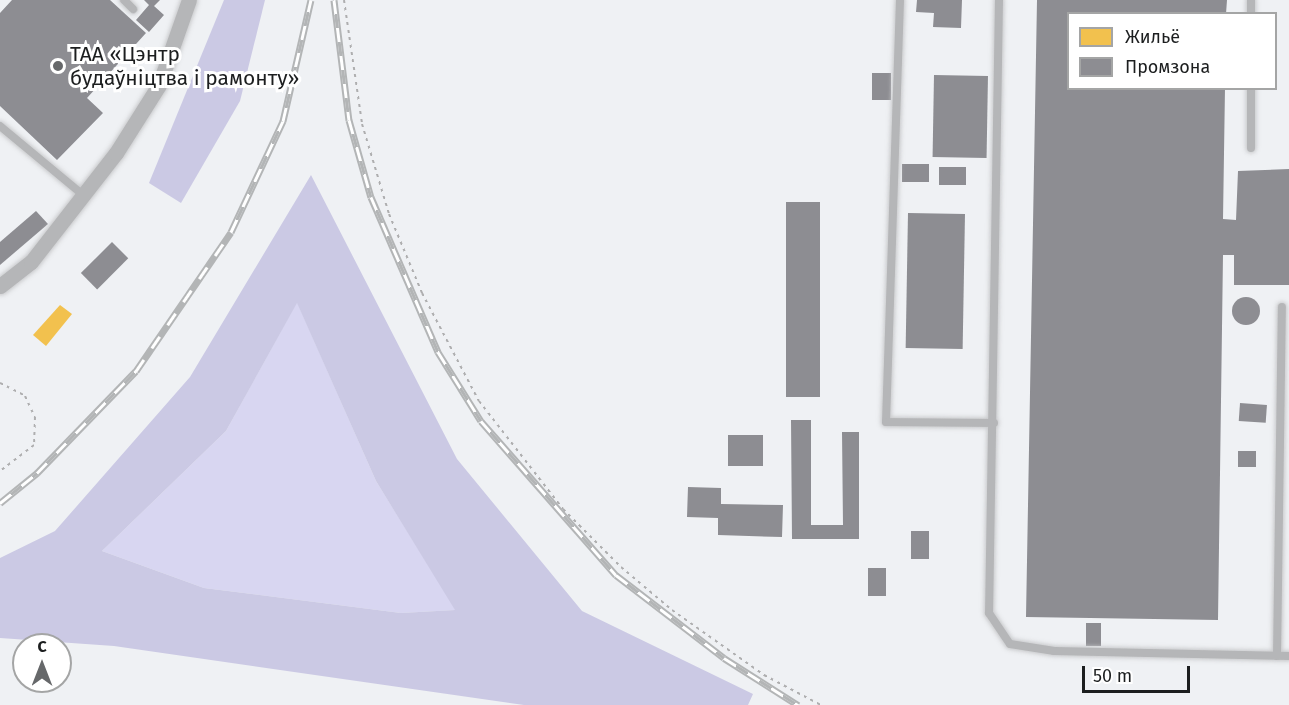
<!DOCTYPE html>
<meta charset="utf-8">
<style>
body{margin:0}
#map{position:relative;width:1289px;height:705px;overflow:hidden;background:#eff1f4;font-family:"Fira Sans",sans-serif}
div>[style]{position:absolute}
.green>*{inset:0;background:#d8d6f1}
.forest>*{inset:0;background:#cbc9e4}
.homes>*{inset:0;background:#f2c14e}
.industry>*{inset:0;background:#8d8d92;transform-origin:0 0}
.round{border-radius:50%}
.path>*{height:2px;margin-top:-1px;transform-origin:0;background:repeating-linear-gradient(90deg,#aeaeaf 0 3px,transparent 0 7.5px)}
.roads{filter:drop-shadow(0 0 2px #cacbcd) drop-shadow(0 0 2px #cacbcd)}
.service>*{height:8px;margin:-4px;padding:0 4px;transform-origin:4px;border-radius:4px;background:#b5b6b8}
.minor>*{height:15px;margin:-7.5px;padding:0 7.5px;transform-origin:7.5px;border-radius:7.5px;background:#b5b6b8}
.rail>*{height:7px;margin-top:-3.5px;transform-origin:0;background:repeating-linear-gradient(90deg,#fff 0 14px,#b3b5b6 0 28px);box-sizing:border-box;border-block:2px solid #b3b5b6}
.dots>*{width:16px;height:16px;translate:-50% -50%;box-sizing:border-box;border:3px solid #fff;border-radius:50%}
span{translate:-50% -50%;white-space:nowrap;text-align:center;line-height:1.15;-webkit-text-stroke:6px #fff;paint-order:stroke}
.poi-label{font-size:21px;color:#1c1e1f}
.left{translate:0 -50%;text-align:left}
.legend{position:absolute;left:1067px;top:12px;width:210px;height:78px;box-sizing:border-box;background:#fff;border:2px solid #a4a5a5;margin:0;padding:8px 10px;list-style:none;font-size:18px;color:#1c1e1f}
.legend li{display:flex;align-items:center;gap:12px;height:30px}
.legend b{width:30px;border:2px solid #a4a5a5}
.north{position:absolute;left:12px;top:633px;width:60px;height:60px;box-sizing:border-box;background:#fff;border:2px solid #a4a5a5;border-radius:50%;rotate:0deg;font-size:16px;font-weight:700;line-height:24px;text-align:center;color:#1c1e1f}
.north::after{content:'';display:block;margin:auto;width:21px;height:27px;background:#66686a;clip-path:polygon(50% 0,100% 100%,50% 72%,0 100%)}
.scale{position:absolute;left:1082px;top:666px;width:108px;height:27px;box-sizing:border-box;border:3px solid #1c1e1f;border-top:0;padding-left:8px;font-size:18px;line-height:21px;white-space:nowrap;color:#1c1e1f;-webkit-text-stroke:4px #fff;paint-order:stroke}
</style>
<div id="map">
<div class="green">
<i style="clip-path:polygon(297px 302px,376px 481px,456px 610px,401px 613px,204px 588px,102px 551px,226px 431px)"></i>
</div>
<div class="forest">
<i style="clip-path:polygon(224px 0,265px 0,240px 101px,181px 203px,149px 183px)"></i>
<i style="clip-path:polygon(evenodd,311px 175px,457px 459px,582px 611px,753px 694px,748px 705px,524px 705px,114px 646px,0 638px,0 558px,55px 531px,190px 377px,311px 175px,297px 303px,376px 481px,455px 610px,401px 613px,204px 588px,102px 551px,226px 431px,297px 303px)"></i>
</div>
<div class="homes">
<i style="clip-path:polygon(60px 305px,72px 314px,46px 346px,33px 335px)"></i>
</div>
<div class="industry">
<i style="clip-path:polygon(12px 0,110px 0,146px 33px,87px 98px,103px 113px,57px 160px,0 106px,0 13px)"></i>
<i style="clip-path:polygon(144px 0,160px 0,154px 6px,164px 15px,149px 32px,136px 20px,149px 5px)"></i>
<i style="clip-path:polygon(917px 0,962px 0,961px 28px,933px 27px,934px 13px,916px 12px)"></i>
<i style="clip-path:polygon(1037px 0,1227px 0,1226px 14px,1068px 14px,1068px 88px,1225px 88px,1223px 219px,1236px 220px,1238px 171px,1289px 169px,1289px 285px,1234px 285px,1234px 255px,1223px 255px,1218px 620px,1026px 617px)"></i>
<i style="left:872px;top:73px;width:19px;height:27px"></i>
<i style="left:934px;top:75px;width:54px;height:82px;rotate:1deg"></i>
<i style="left:902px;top:164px;width:27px;height:18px"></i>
<i style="left:939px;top:167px;width:27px;height:18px"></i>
<i style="left:786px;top:202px;width:34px;height:195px"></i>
<i style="clip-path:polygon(36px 211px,48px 224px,0 265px,0 242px)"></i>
<i style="left:908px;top:213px;width:57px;height:135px;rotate:1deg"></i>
<i style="left:112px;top:242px;width:23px;height:44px;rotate:45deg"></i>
<i class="round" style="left:1232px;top:297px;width:28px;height:28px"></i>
<i style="left:1240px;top:403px;width:27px;height:18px;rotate:4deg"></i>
<i style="clip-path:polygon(791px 420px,811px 420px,811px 525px,843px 525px,842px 432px,859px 432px,859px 539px,792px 539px)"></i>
<i style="left:728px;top:435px;width:35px;height:31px"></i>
<i style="left:1238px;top:451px;width:18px;height:16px"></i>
<i style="clip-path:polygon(688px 487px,721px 488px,721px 504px,783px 505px,782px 537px,718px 535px,718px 518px,687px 517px)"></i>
<i style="left:911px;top:531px;width:18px;height:28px"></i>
<i style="left:868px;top:568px;width:18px;height:28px"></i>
<i style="left:1086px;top:623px;width:15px;height:23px"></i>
</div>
<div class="path">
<i style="left:344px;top:0;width:125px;rotate:81.7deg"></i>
<i style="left:362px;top:124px;width:94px;rotate:73.3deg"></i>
<i style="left:389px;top:214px;width:86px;rotate:67.3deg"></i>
<i style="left:422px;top:293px;width:122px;rotate:62.2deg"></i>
<i style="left:479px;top:401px;width:137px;rotate:52.1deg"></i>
<i style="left:563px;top:509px;width:82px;rotate:45deg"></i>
<i style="left:621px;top:567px;width:67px;rotate:40.1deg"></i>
<i style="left:672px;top:610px;width:113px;rotate:35.2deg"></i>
<i style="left:764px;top:675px;width:64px;rotate:27.8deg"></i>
<i style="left:0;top:383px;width:28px;rotate:27deg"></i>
<i style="left:25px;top:396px;width:23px;rotate:65deg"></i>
<i style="left:35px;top:417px;width:28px;rotate:92deg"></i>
<i style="left:34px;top:445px;width:43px;rotate:142.6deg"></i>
</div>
<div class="roads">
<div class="service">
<i style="left:124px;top:0;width:13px;rotate:45deg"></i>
<i style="left:900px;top:0;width:422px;rotate:91.9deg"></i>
<i style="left:886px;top:422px;width:108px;rotate:0.5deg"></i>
<i style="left:999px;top:0;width:613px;rotate:90.93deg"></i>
<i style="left:989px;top:613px;width:37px;rotate:56deg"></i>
<i style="left:1010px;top:644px;width:45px;rotate:9deg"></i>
<i style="left:1054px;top:651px;width:235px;rotate:1.2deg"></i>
<i style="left:1251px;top:0;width:14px;rotate:90deg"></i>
<i style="left:1251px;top:88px;width:60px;rotate:90deg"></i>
<i style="left:0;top:126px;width:108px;rotate:39.7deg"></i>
<i style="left:1277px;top:656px;width:349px;rotate:-89.2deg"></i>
</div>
<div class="minor">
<i style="left:0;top:286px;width:39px;rotate:-38deg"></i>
<i style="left:31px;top:262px;width:138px;rotate:-52.1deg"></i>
<i style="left:116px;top:153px;width:80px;rotate:-57.7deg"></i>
<i style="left:159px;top:85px;width:90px;rotate:-70.6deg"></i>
</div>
</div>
<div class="rail">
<i style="left:334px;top:0;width:121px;rotate:82.9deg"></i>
<i style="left:349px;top:120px;width:80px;rotate:74.1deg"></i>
<i style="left:371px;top:197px;width:169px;rotate:66.6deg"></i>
<i style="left:438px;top:352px;width:81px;rotate:58.1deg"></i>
<i style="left:481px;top:421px;width:205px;rotate:48.8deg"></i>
<i style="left:616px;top:575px;width:136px;rotate:37.5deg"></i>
<i style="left:724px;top:658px;width:88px;rotate:32.4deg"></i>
<i style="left:0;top:503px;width:48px;rotate:-39deg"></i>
<i style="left:37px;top:473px;width:142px;rotate:-45.9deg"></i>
<i style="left:136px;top:371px;width:168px;rotate:-55.6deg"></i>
<i style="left:231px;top:232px;width:123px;rotate:-64.9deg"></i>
<i style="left:283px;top:121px;width:124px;rotate:-77deg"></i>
</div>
<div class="dots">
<i style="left:58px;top:66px;background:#66686a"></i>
</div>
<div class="poi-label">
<span class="left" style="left:70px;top:66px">ТАА «Цэнтр<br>будаўніцтва і рамонту»</span>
</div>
<ul class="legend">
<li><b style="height:16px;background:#f2c14e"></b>Жильё</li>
<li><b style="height:16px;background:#8d8d92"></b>Промзона</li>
</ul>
<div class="north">С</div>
<div class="scale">50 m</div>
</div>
